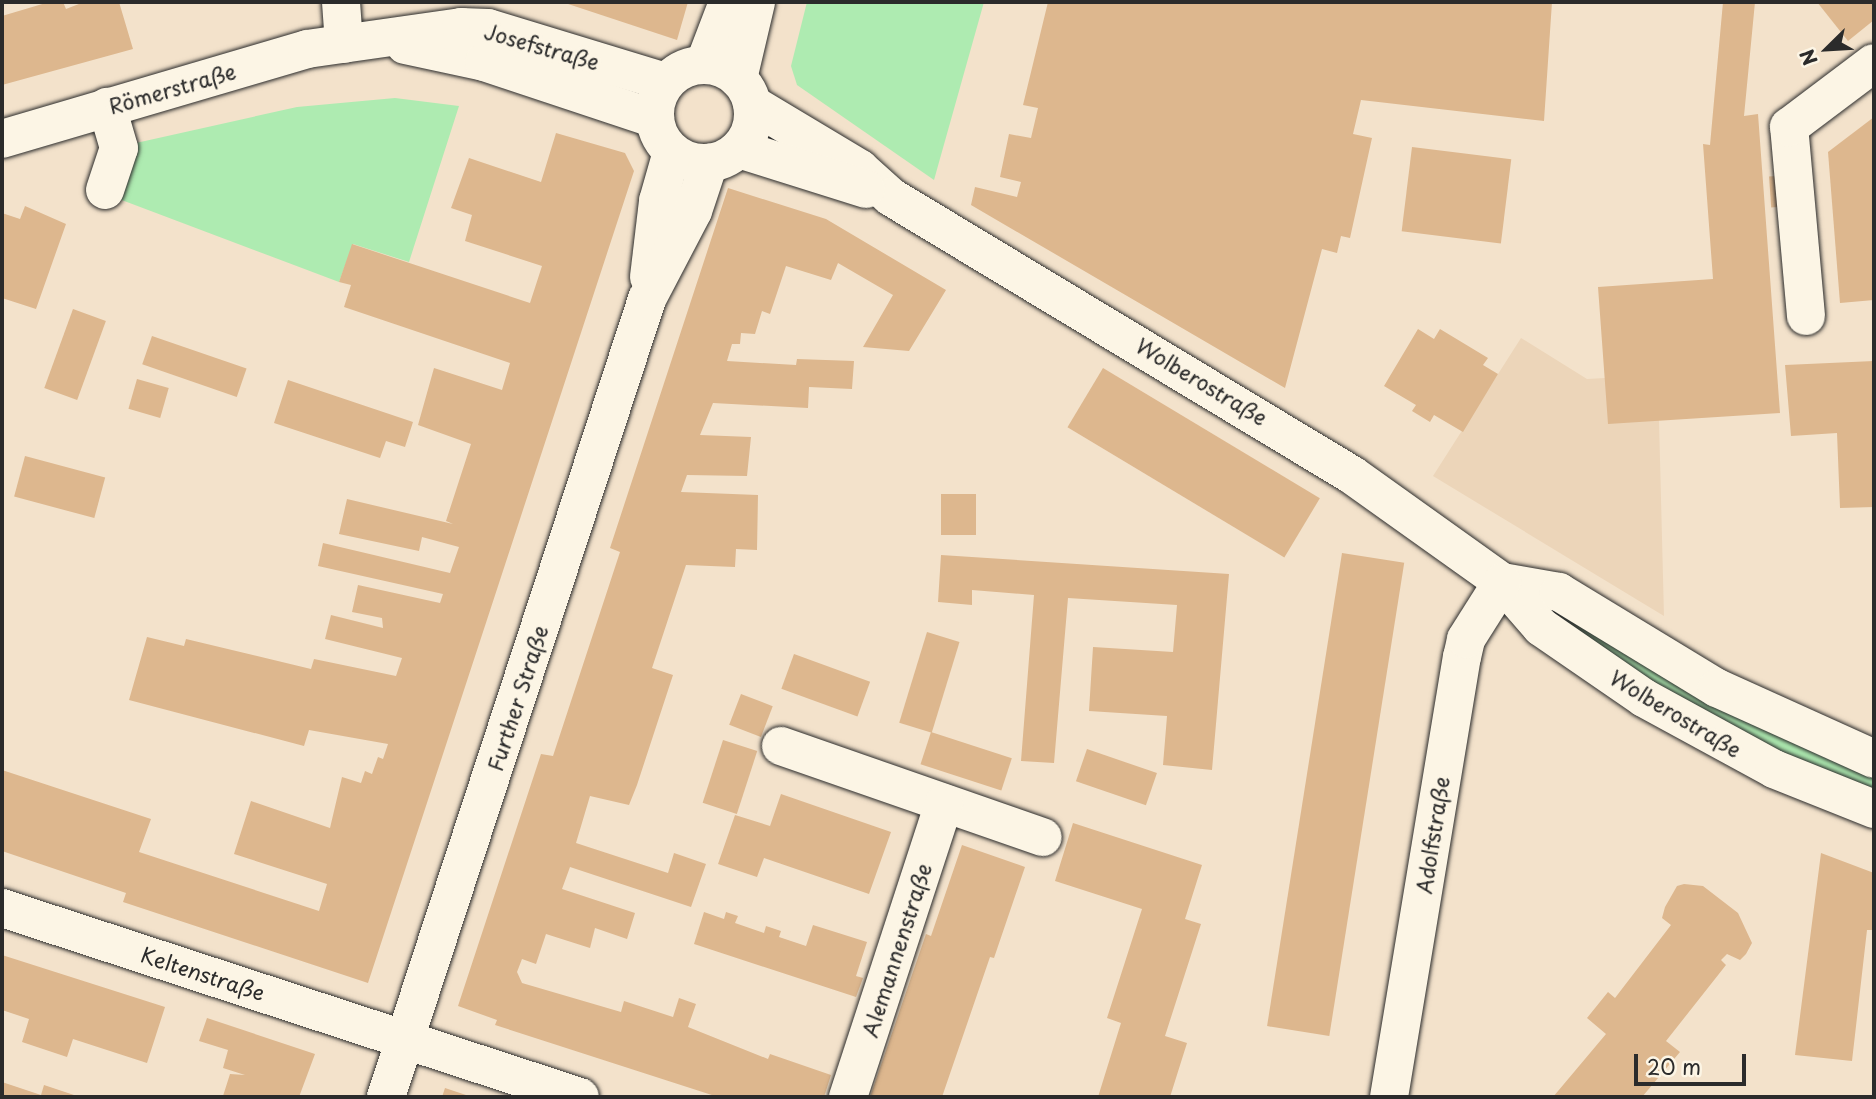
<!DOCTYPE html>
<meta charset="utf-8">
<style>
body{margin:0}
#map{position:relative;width:1876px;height:1099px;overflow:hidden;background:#f3e2cb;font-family:"Playpen Sans",sans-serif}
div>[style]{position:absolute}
.built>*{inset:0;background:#ecd5b9}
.green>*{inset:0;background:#aeebb1}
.building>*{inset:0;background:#ddb78e;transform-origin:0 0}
.roads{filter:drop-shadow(0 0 2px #2b2b2b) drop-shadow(0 0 2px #2b2b2b)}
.minor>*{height:38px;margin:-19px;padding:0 19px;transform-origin:19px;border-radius:19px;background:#fcf5e5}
.major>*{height:38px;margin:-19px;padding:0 19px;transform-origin:19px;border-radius:19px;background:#fcf5e5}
.major>.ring{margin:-19px;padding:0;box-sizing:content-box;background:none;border:38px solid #fcf5e5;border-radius:50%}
span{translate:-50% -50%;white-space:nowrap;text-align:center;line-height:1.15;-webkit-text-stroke:7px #fcf5e5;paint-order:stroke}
.street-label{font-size:21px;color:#2b2b2b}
.frame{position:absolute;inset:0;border:4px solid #2b2b2b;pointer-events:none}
.north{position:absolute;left:1792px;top:14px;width:70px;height:70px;-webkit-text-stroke:5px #fcf5e5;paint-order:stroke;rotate:246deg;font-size:19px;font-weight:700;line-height:28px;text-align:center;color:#2b2b2b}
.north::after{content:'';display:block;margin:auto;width:24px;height:32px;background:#2b2b2b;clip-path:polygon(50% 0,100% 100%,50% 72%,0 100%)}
.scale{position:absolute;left:1634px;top:1054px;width:112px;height:32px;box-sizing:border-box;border:4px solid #2b2b2b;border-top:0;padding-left:9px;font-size:21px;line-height:24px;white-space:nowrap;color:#2b2b2b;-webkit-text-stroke:5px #fcf5e5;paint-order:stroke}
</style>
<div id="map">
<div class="built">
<i style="clip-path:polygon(1521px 338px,1587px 379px,1605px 378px,1659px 420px,1664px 616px,1433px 476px)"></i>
</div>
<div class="green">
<i style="clip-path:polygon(807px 2px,984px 2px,934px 180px,797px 85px,791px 66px)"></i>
<i style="clip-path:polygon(395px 98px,459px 106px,409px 262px,353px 244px,339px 282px,119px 199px,136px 143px,297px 107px)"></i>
<i style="clip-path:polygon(1550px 600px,1874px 777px,1874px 797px,1725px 729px,1547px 612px)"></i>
</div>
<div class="building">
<i style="clip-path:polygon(49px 2px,63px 2px,66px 9px,84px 2px,119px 2px,133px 49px,2px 85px,2px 16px)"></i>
<i style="clip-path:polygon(562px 2px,688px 2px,677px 40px)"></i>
<i style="clip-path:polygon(1048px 2px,1552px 2px,1544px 121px,1361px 100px,1353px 134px,1372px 138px,1350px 238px,1341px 236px,1337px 253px,1322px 249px,1285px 388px,971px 205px,975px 187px,1017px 197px,1021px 182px,1000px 177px,1009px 134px,1031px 138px,1038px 108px,1023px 105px)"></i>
<i style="clip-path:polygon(1723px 2px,1755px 2px,1744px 116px,1758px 114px,1780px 413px,1608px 424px,1598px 287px,1713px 279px,1703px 144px,1710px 145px)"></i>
<i style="clip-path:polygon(1817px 2px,1874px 2px,1874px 20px,1848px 41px)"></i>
<i style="clip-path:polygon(1874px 117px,1874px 300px,1840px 303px,1828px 152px)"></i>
<i style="clip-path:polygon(556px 133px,625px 153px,634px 171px,368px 983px,123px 902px,126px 893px,2px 851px,2px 770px,151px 819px,139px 852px,319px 911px,327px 884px,234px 854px,251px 801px,330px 828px,342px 777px,361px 783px,365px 771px,372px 774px,378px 757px,383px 759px,388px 744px,309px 730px,304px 746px,129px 700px,147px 637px,184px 646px,186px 639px,311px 669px,314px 659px,396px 676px,402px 658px,325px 639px,331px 615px,383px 628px,382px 618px,352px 612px,358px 585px,440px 603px,443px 594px,318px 566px,323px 543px,450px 573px,459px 547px,422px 537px,419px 551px,339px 534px,347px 499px,453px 524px,446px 521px,471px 444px,418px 425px,434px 368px,502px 390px,510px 363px,344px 307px,351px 285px,339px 282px,352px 244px,530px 303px,542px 266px,465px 241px,472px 215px,451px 208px,469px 158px,541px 182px)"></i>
<i style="left:1412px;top:147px;width:100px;height:85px;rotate:7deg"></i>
<i style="left:1790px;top:175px;width:31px;height:21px;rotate:86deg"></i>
<i style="clip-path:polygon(728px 188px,826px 219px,946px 290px,909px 351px,863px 347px,893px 295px,838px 263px,831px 280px,786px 266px,770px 314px,762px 311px,755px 334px,741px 333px,740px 344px,732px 344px,727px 361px,796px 365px,797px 359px,854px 361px,852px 389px,809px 387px,808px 408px,713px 403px,700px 435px,751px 437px,747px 476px,687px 475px,681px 492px,758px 495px,757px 550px,736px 549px,735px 567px,686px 565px,652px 668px,673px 675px,637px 785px,629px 805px,590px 796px,576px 843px,668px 873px,674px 853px,706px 864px,691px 907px,570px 867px,562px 889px,635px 913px,627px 939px,595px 928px,590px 948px,546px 934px,536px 964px,522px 959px,517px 972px,522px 983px,621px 1012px,624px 1001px,673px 1017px,679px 998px,696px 1004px,688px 1027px,768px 1059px,770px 1054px,831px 1075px,824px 1097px,718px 1097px,495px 1025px,497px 1020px,458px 1006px,541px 754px,553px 756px,620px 552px,610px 548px)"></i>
<i style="clip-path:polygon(25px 206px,66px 224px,36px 309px,2px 298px,2px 213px,20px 219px)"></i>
<i style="left:73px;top:309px;width:35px;height:84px;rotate:20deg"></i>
<i style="clip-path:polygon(1418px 329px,1434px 339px,1440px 329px,1488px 358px,1483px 365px,1498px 374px,1463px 432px,1434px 415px,1430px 422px,1412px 411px,1416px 405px,1384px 386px)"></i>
<i style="left:152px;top:336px;width:100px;height:30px;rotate:19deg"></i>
<i style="clip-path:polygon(1874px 361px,1874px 507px,1840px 508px,1837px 433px,1791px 436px,1785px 365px)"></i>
<i style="left:1103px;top:368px;width:253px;height:69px;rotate:31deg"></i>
<i style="left:137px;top:379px;width:33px;height:31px;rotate:16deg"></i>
<i style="clip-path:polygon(288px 380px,413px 422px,405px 447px,386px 441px,380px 458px,274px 423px)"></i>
<i style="left:25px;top:456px;width:83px;height:42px;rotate:15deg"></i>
<i style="left:941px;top:494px;width:35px;height:41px"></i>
<i style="left:1342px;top:553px;width:63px;height:479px;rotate:9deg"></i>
<i style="clip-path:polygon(941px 555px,1229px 574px,1212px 770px,1163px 765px,1167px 716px,1089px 711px,1093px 647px,1173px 652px,1177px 605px,1068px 598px,1054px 763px,1021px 761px,1034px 595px,972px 590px,972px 605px,938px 602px)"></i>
<i style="left:927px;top:632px;width:34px;height:95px;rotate:17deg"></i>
<i style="left:794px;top:654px;width:81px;height:37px;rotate:20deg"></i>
<i style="left:741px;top:694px;width:34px;height:33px;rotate:21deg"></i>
<i style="left:931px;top:732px;width:85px;height:34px;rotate:18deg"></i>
<i style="left:723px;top:740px;width:36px;height:66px;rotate:18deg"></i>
<i style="left:1087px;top:749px;width:74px;height:34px;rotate:19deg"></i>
<i style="clip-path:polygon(781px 794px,891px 832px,869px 894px,764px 858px,757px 877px,718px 864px,735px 815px,770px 826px)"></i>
<i style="clip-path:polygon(1073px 823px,1202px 865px,1185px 919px,1201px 924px,1165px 1036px,1187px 1043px,1170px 1097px,1098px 1097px,1121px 1023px,1107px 1018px,1142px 909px,1055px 881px)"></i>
<i style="clip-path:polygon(962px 845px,1025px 867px,994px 958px,990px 957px,942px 1097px,870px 1097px,926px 934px,931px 936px)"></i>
<i style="clip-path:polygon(1821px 853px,1874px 873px,1874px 930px,1867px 930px,1852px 1061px,1795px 1055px)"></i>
<i style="clip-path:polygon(1684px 884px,1703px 886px,1738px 913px,1752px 943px,1746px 954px,1740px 960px,1727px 954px,1721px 960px,1726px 965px,1666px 1041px,1680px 1052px,1642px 1097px,1553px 1097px,1606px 1034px,1587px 1018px,1608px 992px,1615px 998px,1671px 925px,1662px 918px,1665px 907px,1677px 886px)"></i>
<i style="clip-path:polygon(704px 912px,724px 919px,726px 912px,738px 916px,735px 923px,764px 933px,766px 926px,781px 931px,779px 937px,806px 946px,813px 925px,867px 942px,856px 976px,863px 978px,856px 997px,694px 944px)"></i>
<i style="clip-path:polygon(2px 955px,165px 1007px,147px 1063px,73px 1039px,67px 1057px,22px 1042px,29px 1019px,2px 1010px)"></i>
<i style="clip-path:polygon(207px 1018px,315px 1054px,299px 1097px,223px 1096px,230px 1074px,245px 1075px,223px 1068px,228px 1050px,199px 1041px)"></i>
<i style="clip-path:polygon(2px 1082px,41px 1095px,44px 1085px,80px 1097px,2px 1097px)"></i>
<i style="clip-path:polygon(445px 1088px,472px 1097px,442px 1097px)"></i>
</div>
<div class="roads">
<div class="minor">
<i style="left:341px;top:2px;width:42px;rotate:85.9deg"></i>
<i style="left:405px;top:45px;width:81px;rotate:12.1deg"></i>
<i style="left:484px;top:62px;width:180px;rotate:18.4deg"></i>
<i style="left:752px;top:104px;width:126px;rotate:31deg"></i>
<i style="left:860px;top:169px;width:42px;rotate:42.1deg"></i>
<i style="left:891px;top:197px;width:538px;rotate:31.09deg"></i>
<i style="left:1352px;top:475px;width:184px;rotate:35.5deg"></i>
<i style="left:1502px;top:582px;width:60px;rotate:49.1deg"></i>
<i style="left:1541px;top:627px;width:125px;rotate:34.6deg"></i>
<i style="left:1644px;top:698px;width:148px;rotate:28.6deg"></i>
<i style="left:1774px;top:769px;width:108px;rotate:21.8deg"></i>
<i style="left:2px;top:139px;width:318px;rotate:-16.4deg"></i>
<i style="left:307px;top:49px;width:156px;rotate:-8.1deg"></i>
<i style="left:461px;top:27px;width:27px;rotate:2deg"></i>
<i style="left:488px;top:28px;width:186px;rotate:16.9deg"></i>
<i style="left:739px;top:149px;width:133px;rotate:17.5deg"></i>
<i style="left:105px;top:190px;width:44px;rotate:-71.6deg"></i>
<i style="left:119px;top:148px;width:43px;rotate:-106.3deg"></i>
<i style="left:1806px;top:316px;width:190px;rotate:-95.1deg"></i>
<i style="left:1789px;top:127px;width:106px;rotate:-37deg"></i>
<i style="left:1502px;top:582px;width:58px;rotate:10deg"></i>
<i style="left:1559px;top:592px;width:185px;rotate:31.3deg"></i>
<i style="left:1717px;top:688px;width:172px;rotate:24.3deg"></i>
<i style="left:781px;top:746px;width:277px;rotate:19.2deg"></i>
<i style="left:2px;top:908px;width:608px;rotate:18.11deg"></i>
<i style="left:848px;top:1097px;width:309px;rotate:-71.9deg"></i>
<i style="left:1389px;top:1097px;width:446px;rotate:-80.6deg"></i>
<i style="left:1462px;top:657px;width:18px;rotate:-77deg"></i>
<i style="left:1466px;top:639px;width:67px;rotate:-57.7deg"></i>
</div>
<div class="major">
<i style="left:704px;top:65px;width:67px;rotate:-69.1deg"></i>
<i class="ring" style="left:655px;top:65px;width:60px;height:60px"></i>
<i style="left:738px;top:79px;width:79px;rotate:-76.8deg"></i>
<i style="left:649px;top:277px;width:77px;rotate:-83.2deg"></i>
<i style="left:658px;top:201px;width:51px;rotate:-74.1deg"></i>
<i style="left:386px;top:1097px;width:840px;rotate:-71.89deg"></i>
<i style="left:647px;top:299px;width:99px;rotate:-62.4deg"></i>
<i style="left:693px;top:211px;width:51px;rotate:-71.6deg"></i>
</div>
</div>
<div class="street-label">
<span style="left:542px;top:46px;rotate:16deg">Josefstraße</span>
<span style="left:172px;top:88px;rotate:-16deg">Römerstraße</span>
<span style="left:1202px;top:381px;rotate:31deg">Wolberostraße</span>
<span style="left:517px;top:698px;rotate:-72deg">Further Straße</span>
<span style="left:1676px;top:713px;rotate:31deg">Wolberostraße</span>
<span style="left:1432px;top:835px;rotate:-81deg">Adolfstraße</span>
<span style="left:896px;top:950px;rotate:-72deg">Alemannenstraße</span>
<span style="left:203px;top:973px;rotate:18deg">Keltenstraße</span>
</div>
<div class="frame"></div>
<div class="north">N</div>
<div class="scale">20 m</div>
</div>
